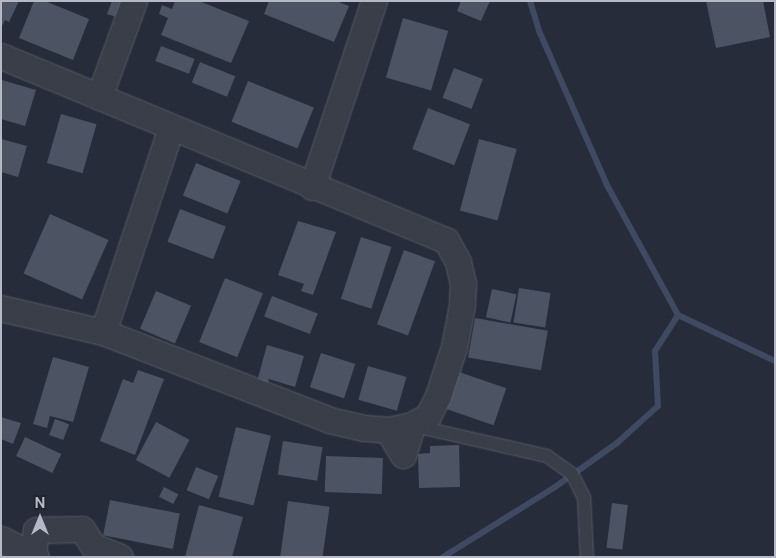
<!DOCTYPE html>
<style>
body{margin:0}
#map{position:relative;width:776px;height:558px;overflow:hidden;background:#262c39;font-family:"Public Sans",sans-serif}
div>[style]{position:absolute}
.stream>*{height:6px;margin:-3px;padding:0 3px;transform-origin:3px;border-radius:3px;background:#3f4a62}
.building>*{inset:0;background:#4c5362;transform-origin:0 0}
.roads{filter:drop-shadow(0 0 1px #575c67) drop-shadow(0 0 1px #575c67)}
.lane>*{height:12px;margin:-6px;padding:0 6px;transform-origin:6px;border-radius:6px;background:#393e49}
.street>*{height:25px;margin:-12.5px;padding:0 12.5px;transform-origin:12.5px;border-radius:12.5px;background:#393e49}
span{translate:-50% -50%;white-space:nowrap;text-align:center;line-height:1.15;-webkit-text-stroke:5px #1e232e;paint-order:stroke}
.frame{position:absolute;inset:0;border:2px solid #b5b9c5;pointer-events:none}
.north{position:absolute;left:15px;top:493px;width:50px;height:50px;-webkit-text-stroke:4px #1e232e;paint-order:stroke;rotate:0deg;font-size:14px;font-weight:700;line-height:20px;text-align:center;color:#b5b9c5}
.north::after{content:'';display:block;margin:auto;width:18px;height:22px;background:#b5b9c5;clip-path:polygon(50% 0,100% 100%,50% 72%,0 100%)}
</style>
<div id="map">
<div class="stream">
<i style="left:530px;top:1px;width:34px;rotate:73deg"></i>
<i style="left:540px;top:33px;width:168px;rotate:66.2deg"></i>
<i style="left:608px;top:187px;width:146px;rotate:61.3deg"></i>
<i style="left:678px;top:315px;width:107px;rotate:25.4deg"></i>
<i style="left:443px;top:557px;width:132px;rotate:-32deg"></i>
<i style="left:555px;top:487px;width:76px;rotate:-35.4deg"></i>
<i style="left:617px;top:443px;width:55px;rotate:-42.1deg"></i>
<i style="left:658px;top:406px;width:55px;rotate:-93.1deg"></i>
<i style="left:655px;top:351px;width:43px;rotate:-57.4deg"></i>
</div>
<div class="building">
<i style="clip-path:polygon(1px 1px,19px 1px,9px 22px,5px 20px,1px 28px)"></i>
<i style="clip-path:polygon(34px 1px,45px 1px,89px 19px,73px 60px,19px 38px)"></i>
<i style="clip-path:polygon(112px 1px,125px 1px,119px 18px,107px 14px)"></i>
<i style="clip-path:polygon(175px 1px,199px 1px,249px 21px,231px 63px,161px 35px,168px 18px,159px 14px,162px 5px,172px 9px)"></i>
<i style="clip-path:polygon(269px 1px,336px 1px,349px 6px,334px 42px,264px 14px)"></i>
<i style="clip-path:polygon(461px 1px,490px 1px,481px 21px,457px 11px)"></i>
<i style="clip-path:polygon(706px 1px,763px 1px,770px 37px,716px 48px)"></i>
<i style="left:403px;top:18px;width:47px;height:62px;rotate:16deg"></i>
<i style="left:161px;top:46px;width:36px;height:16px;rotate:21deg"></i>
<i style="left:200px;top:62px;width:38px;height:22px;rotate:22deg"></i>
<i style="left:454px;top:68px;width:31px;height:32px;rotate:21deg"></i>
<i style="clip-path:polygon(2px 80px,36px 90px,25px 126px,1px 119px)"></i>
<i style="left:248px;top:81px;width:71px;height:44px;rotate:22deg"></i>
<i style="left:428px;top:108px;width:45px;height:44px;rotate:21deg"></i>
<i style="left:61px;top:114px;width:37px;height:51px;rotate:16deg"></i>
<i style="clip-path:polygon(1px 139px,27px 146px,18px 177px,1px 172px)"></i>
<i style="left:479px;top:139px;width:39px;height:74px;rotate:15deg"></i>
<i style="left:196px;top:163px;width:48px;height:35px;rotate:22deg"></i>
<i style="left:180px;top:209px;width:49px;height:35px;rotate:21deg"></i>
<i style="left:50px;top:214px;width:64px;height:65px;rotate:24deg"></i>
<i style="clip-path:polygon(298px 221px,336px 232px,313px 295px,301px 291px,304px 284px,278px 275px)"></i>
<i style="left:361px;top:237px;width:32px;height:65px;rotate:18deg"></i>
<i style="left:404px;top:250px;width:33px;height:79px;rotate:20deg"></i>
<i style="left:225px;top:278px;width:41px;height:69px;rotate:22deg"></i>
<i style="left:519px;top:288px;width:32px;height:35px;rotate:9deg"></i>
<i style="left:492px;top:289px;width:25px;height:29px;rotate:12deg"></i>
<i style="left:156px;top:291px;width:38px;height:41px;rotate:23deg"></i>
<i style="left:272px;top:296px;width:49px;height:22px;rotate:21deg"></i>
<i style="left:475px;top:318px;width:74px;height:40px;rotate:10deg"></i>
<i style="clip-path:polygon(267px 345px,304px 356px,295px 387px,269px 379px,266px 388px,256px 385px)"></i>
<i style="left:321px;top:353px;width:36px;height:36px;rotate:18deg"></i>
<i style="clip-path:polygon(53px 357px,89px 367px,73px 422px,50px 416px,47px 428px,33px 424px)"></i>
<i style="left:368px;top:366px;width:40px;height:35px;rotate:16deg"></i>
<i style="clip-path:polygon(138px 370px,164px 379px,135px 455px,100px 441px,123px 379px,133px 383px)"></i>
<i style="left:459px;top:372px;width:50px;height:39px;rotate:19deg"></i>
<i style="clip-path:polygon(1px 417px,21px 423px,13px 444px,1px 439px)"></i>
<i style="left:55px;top:419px;width:15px;height:17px;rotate:20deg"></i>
<i style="left:156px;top:422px;width:38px;height:43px;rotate:28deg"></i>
<i style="left:236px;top:427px;width:36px;height:72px;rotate:14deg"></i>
<i style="left:25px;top:437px;width:40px;height:21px;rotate:25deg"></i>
<i style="left:283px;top:441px;width:40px;height:34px;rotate:9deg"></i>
<i style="clip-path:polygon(459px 445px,460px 487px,419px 488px,418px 454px,430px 453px,430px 446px)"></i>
<i style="left:326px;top:456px;width:57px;height:36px;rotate:2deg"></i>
<i style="left:196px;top:467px;width:24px;height:25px;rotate:22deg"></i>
<i style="left:164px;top:487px;width:16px;height:11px;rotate:27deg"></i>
<i style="left:110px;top:500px;width:71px;height:36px;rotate:11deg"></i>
<i style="left:288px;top:501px;width:42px;height:57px;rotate:8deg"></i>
<i style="left:612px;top:503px;width:16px;height:45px;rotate:7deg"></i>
<i style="clip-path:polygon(199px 505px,243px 517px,232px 557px,185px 557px)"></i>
</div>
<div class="roads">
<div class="lane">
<i style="left:415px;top:426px;width:135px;rotate:12.8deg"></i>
<i style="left:547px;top:456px;width:31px;rotate:36deg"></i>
<i style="left:572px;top:474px;width:27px;rotate:63deg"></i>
<i style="left:584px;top:498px;width:59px;rotate:87.1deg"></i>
</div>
<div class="street">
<i style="left:1px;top:56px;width:482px;rotate:22.5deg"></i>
<i style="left:446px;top:240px;width:25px;rotate:61deg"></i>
<i style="left:458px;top:262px;width:22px;rotate:77deg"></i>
<i style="left:463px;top:283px;width:22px;rotate:93deg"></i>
<i style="left:462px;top:305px;width:43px;rotate:100.8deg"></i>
<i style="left:454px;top:347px;width:52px;rotate:108.1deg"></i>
<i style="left:438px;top:396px;width:22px;rotate:117deg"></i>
<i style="left:428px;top:416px;width:18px;rotate:151deg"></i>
<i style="left:412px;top:425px;width:25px;rotate:168deg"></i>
<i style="left:388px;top:430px;width:24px;rotate:-175deg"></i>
<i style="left:364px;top:428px;width:35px;rotate:-167deg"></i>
<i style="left:330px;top:420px;width:243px;rotate:-158.8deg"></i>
<i style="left:103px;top:332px;width:105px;rotate:-166.8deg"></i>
<i style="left:99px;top:97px;width:102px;rotate:-70deg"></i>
<i style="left:312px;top:187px;width:196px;rotate:-71.6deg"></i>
<i style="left:103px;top:332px;width:215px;rotate:-71.6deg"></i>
<i style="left:388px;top:430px;width:29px;rotate:59deg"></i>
<i style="left:403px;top:455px;width:31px;rotate:-73deg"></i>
<i style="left:1px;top:539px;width:39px;rotate:27deg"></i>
<i style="left:33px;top:554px;width:24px;rotate:-83deg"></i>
<i style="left:36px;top:530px;width:46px;rotate:-1.2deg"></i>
<i style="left:82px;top:529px;width:20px;rotate:57deg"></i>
<i style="left:93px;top:546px;width:29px;rotate:22deg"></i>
</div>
</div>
<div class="frame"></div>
<div class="north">N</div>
</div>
